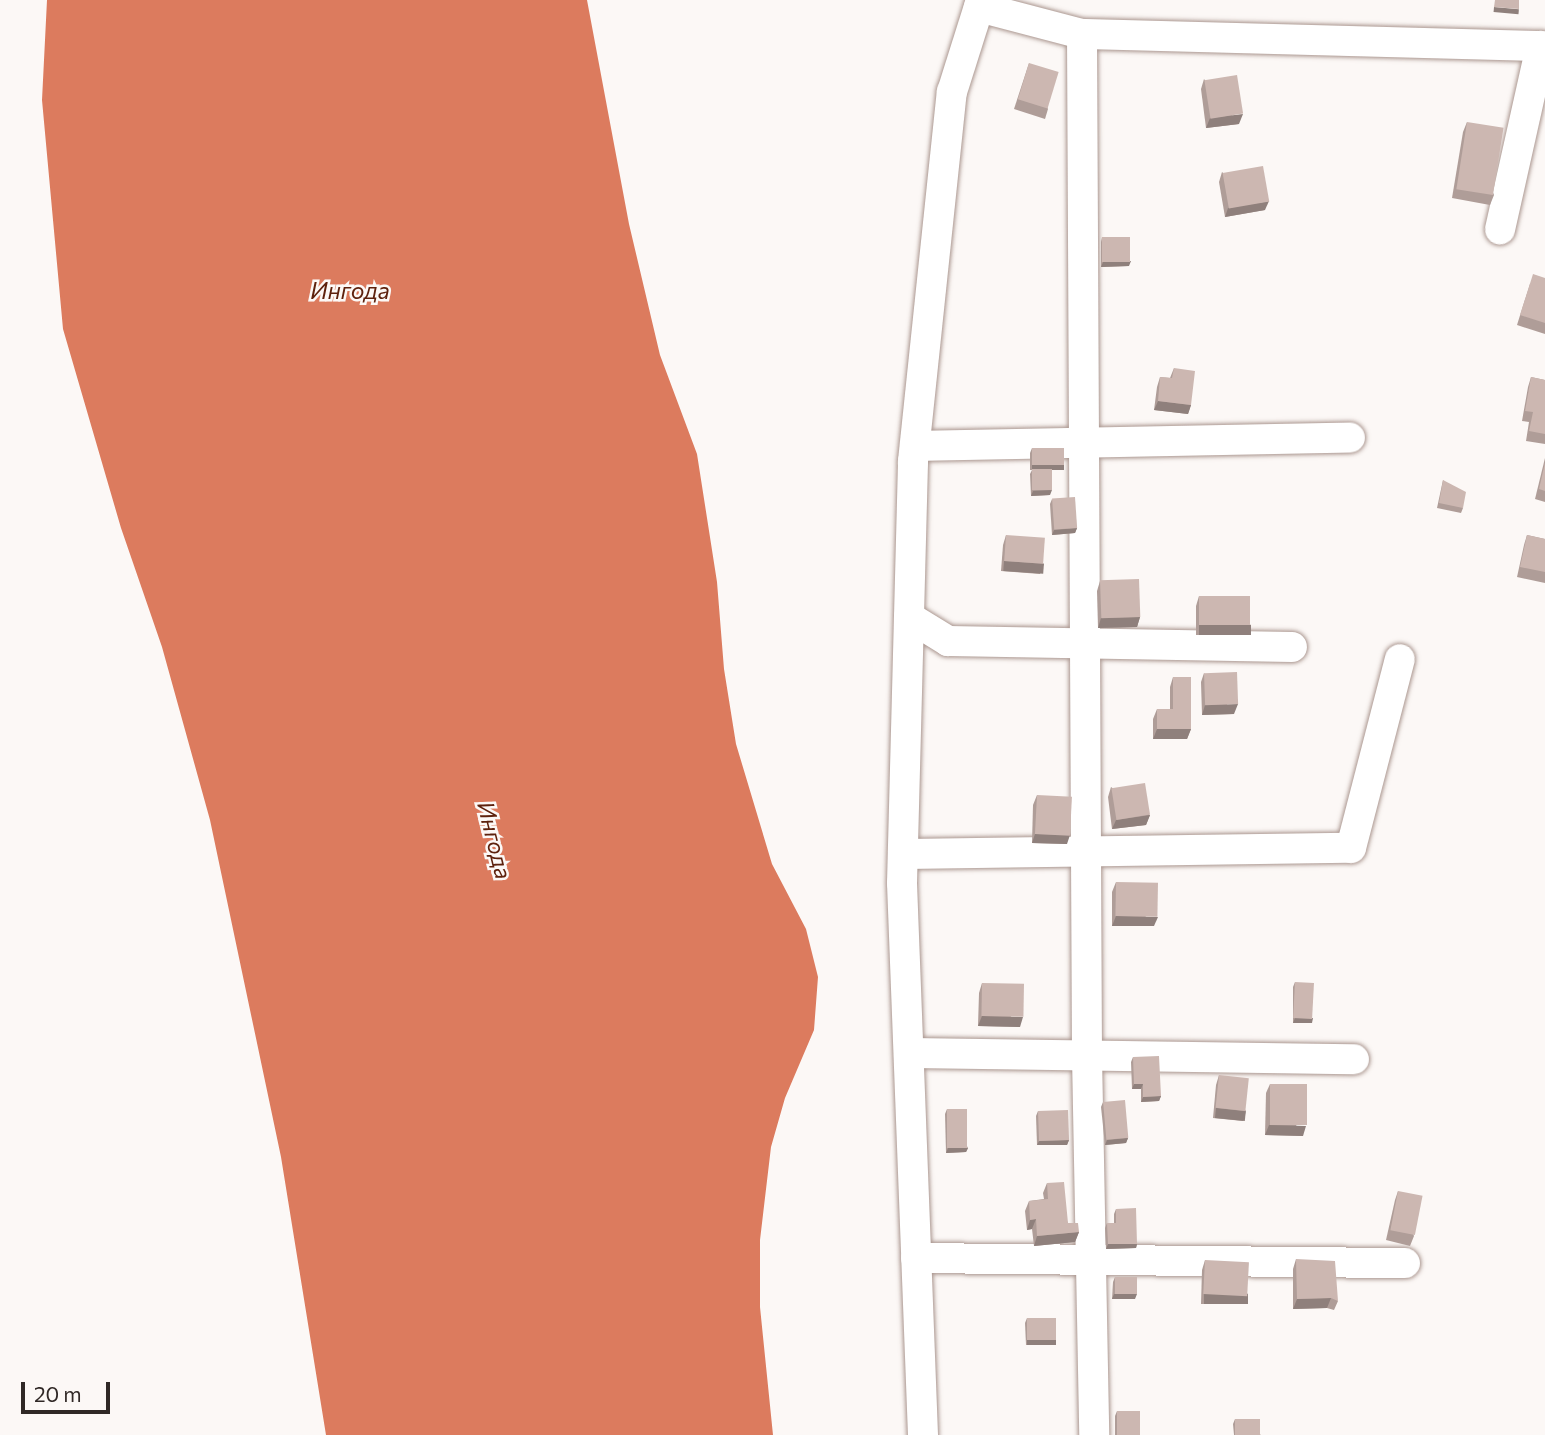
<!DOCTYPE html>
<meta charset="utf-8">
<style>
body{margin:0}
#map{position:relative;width:1545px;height:1435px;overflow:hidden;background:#fcf8f6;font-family:Commissioner,sans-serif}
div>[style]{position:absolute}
.water>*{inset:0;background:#dc7b5e}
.roads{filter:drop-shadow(0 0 2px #ab9790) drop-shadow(0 0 2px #ab9790)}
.street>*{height:30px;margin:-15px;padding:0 15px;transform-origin:15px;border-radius:15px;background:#fff}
.wall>*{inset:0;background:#af9d98}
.shaded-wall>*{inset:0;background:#8f807c;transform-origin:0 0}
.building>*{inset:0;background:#ccb7b1;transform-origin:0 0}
span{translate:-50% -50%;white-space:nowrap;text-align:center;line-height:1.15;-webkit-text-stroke:5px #fcf8f6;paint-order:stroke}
.water-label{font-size:23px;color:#5e210d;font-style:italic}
.scale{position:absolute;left:21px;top:1382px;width:89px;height:32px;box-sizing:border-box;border:4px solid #302826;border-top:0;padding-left:9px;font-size:21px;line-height:24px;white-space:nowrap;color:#302826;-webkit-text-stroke:5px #fcf8f6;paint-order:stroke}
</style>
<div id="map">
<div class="water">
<i style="clip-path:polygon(47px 0,587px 0,629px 224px,660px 355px,697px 454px,717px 582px,724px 669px,736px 744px,772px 864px,806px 929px,818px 977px,814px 1030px,785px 1098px,771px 1147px,760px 1240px,760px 1307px,773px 1435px,326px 1435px,281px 1157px,210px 820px,162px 647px,121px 528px,63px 329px,42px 100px)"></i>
</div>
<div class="roads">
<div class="street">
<i style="left:979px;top:7px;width:106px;rotate:14.7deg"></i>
<i style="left:1082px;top:34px;width:459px;rotate:1.5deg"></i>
<i style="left:1541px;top:46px;width:188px;rotate:102.6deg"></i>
<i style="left:1082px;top:34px;width:1022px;rotate:89.72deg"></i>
<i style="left:1087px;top:1056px;width:379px;rotate:88.9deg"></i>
<i style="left:915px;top:446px;width:435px;rotate:-1.1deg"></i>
<i style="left:909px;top:617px;width:46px;rotate:31.6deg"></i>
<i style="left:948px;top:641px;width:344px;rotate:1deg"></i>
<i style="left:903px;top:854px;width:448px;rotate:-0.8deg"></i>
<i style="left:1351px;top:848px;width:195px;rotate:-75.5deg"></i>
<i style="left:909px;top:1053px;width:445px;rotate:0.8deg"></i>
<i style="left:916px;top:1258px;width:489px;rotate:0.6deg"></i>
<i style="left:923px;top:1435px;width:552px;rotate:-92.18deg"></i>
<i style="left:902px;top:883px;width:422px;rotate:-88.5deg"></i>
<i style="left:913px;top:461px;width:371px;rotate:-84deg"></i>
<i style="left:952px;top:92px;width:96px;rotate:-72.5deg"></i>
</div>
</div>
<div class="wall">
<i style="clip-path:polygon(1029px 63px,1048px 109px,1045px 119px,1014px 109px)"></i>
<i style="clip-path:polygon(1204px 79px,1239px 124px,1206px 128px,1201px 89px)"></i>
<i style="clip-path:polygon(1467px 122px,1494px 195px,1490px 205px,1452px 198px,1463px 132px)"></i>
<i style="clip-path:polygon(1222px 172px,1265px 210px,1225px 217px,1219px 182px)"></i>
<i style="clip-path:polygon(1102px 237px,1129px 266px,1101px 267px,1101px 242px)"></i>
<i style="clip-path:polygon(1545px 278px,1545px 334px,1517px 325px,1530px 284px)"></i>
<i style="clip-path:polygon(1174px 368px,1191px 405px,1188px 414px,1154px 410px,1157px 387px,1160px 377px,1170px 378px)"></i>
<i style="clip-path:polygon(1531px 377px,1545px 380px,1545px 444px,1526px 441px,1529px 422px,1522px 421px,1528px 387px)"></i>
<i style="clip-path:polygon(1032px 448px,1064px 465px,1062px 470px,1052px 470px,1050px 495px,1031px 496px,1030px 474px,1032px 470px,1030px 470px,1030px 453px)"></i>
<i style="clip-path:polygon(1545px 458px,1545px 502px,1535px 499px)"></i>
<i style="clip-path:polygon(1443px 480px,1463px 508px,1461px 513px,1437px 508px)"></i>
<i style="clip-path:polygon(1052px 499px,1077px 528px,1075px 533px,1052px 535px,1050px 504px)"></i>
<i style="clip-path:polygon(1006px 535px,1044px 564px,1040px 574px,1001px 571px,1003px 545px)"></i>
<i style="clip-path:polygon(1527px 535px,1545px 539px,1545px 583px,1517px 577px,1524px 545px)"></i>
<i style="clip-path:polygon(1100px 581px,1140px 617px,1137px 627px,1098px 628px,1097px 591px)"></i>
<i style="clip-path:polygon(1199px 596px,1251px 625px,1247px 635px,1196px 635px,1196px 606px)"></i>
<i style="clip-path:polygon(1204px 673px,1234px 714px,1202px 715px,1201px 682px)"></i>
<i style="clip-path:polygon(1173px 677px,1191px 729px,1187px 739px,1153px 739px,1153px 719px,1157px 709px,1170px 709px,1170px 687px)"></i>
<i style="clip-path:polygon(1111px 787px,1150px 815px,1146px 825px,1112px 829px,1108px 797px)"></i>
<i style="clip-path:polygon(1037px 795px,1067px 844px,1032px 843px,1033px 805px)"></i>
<i style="clip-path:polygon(1116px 882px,1154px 926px,1112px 926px,1112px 892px)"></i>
<i style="clip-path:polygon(1295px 982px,1312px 1023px,1293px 1023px,1293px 987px)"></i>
<i style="clip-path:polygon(982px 983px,1020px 1027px,978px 1026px,979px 993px)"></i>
<i style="clip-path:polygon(1133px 1057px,1161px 1096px,1159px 1101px,1141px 1102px,1141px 1089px,1132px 1089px,1131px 1062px)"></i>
<i style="clip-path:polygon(1219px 1075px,1246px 1111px,1243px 1121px,1213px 1118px,1216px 1085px)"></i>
<i style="clip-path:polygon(1270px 1084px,1303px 1136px,1265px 1135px,1266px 1093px)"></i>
<i style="clip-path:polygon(1103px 1102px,1128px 1138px,1126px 1143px,1105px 1145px,1101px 1107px)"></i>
<i style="clip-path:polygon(947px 1109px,968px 1148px,966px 1152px,946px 1153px,945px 1114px)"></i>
<i style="clip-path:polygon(1038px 1111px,1069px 1140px,1067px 1145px,1037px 1145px,1036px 1116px)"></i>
<i style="clip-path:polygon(1047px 1183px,1068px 1223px,1079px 1232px,1075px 1242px,1034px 1246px,1032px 1229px,1027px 1230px,1025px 1211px,1029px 1201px,1044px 1199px,1043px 1193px)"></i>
<i style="clip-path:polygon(1398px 1191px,1414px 1236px,1410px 1246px,1386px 1240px,1395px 1200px)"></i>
<i style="clip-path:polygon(1116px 1209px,1137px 1244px,1136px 1248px,1106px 1249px,1105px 1228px,1107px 1223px,1114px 1223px,1114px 1214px)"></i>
<i style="clip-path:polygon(1296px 1259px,1338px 1301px,1334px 1310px,1327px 1308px,1293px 1309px,1293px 1269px)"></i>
<i style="clip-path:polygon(1205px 1260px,1248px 1294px,1245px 1304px,1201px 1304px,1202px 1270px)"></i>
<i style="clip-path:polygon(1115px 1277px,1135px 1299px,1112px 1299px,1113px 1282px)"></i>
<i style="clip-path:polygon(1027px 1318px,1054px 1345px,1026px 1345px,1025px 1323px)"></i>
<i style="clip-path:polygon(1117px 1411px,1140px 1435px,1115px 1435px,1115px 1416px)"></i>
<i style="clip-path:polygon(1235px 1419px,1261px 1435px,1234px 1435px,1233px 1424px)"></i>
</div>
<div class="shaded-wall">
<i style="left:1494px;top:7px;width:25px;height:5px;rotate:5deg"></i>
<i style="clip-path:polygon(1243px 114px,1239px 124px,1206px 128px,1210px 118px)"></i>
<i style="clip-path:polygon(1269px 201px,1265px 210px,1225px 217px,1228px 208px)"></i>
<i style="clip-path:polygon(1131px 261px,1129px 266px,1101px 267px,1103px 262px)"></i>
<i style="clip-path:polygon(1158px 401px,1191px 405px,1188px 414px,1154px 410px)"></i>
<i style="left:1032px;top:465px;width:32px;height:5px"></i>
<i style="clip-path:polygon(1052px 490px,1050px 495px,1031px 496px,1033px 491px)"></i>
<i style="clip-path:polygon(1077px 528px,1075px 533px,1052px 535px,1054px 530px)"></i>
<i style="left:1004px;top:561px;width:40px;height:10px;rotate:4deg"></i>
<i style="clip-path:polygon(1140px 617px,1137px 627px,1098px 628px,1101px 618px)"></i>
<i style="left:1199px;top:625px;width:52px;height:10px"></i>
<i style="clip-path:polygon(1238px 704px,1234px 714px,1202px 715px,1205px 705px)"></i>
<i style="clip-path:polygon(1157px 729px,1191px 729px,1187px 739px,1153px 739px)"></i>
<i style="clip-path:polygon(1150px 815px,1146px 825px,1112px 829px,1116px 820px)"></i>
<i style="clip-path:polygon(1035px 834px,1070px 835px,1067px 844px,1032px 843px)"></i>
<i style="clip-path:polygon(1116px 916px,1158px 917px,1154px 926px,1112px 926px)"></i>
<i style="clip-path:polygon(982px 1016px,1023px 1017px,1020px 1027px,978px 1026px)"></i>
<i style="clip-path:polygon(1295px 1018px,1313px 1018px,1312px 1023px,1293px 1023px)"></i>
<i style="clip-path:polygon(1134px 1084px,1143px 1084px,1141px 1089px,1132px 1089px)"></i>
<i style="clip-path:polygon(1161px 1096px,1159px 1101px,1141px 1102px,1143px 1097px)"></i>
<i style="left:1216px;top:1108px;width:30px;height:10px;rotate:6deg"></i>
<i style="clip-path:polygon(1269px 1125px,1306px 1126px,1303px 1136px,1265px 1135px)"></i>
<i style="clip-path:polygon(1128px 1138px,1126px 1143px,1105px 1145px,1107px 1140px)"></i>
<i style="clip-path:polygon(1069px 1140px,1067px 1145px,1037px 1145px,1039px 1141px)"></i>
<i style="clip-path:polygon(948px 1148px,968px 1148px,966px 1152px,946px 1153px)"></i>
<i style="clip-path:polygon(1036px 1219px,1032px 1229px,1027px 1230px,1030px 1220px)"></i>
<i style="clip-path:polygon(1079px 1232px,1075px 1242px,1034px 1246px,1037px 1236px)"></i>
<i style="clip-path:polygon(1108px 1244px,1137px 1244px,1136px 1248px,1106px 1249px)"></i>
<i style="clip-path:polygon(1114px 1294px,1137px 1294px,1135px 1299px,1112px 1299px)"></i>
<i style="left:1204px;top:1294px;width:44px;height:10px"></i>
<i style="clip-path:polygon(1331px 1298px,1327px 1308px,1293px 1309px,1297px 1299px)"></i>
<i style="left:1027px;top:1340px;width:29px;height:5px"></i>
</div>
<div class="building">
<i style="clip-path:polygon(1495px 0,1519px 0,1519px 9px,1494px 7px)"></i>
<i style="left:1029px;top:63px;width:31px;height:38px;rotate:17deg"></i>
<i style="left:1237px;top:75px;width:39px;height:33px;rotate:81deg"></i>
<i style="left:1467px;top:122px;width:37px;height:68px;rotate:9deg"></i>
<i style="left:1263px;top:166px;width:36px;height:41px;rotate:80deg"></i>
<i style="left:1102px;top:237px;width:28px;height:25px"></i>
<i style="clip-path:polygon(1533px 274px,1545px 278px,1545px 323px,1520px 315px)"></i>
<i style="clip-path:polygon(1174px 368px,1195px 371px,1191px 405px,1158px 401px,1160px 377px,1172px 378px)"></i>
<i style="clip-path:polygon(1531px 377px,1545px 380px,1545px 434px,1529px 431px,1533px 412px,1525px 411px)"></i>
<i style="left:1032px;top:448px;width:32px;height:17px"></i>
<i style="clip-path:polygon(1545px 463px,1545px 491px,1539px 489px)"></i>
<i style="left:1052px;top:469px;width:21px;height:20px;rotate:90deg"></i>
<i style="clip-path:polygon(1443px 480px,1466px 492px,1463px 508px,1439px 503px)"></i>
<i style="left:1075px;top:497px;width:31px;height:23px;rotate:86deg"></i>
<i style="left:1006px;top:535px;width:39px;height:26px;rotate:4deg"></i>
<i style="clip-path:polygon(1527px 535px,1545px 539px,1545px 572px,1520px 567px)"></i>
<i style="left:1139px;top:579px;width:38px;height:39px;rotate:88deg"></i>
<i style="left:1199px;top:596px;width:51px;height:29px"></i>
<i style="left:1237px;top:672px;width:32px;height:33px;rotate:88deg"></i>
<i style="clip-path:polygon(1173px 677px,1191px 677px,1191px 729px,1157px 729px,1157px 709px,1173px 709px)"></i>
<i style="left:1145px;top:783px;width:32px;height:34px;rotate:81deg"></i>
<i style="left:1037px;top:795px;width:35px;height:39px;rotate:3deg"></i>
<i style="left:1116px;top:882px;width:42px;height:34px;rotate:1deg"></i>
<i style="left:1295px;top:982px;width:19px;height:36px;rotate:3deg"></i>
<i style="left:982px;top:983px;width:42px;height:33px;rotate:1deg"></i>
<i style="clip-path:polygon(1159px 1056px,1161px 1096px,1143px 1097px,1143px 1084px,1134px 1084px,1133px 1057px)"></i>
<i style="left:1219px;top:1075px;width:30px;height:33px;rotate:6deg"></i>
<i style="left:1270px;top:1084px;width:37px;height:41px"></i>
<i style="left:1125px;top:1100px;width:38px;height:22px;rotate:85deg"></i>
<i style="left:947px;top:1109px;width:20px;height:39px"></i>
<i style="left:1068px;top:1110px;width:30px;height:30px;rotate:88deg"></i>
<i style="clip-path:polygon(1064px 1182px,1068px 1223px,1078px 1223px,1079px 1232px,1037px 1236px,1036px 1219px,1030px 1220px,1029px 1201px,1048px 1199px,1047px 1183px)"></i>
<i style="left:1398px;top:1191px;width:25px;height:40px;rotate:11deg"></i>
<i style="clip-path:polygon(1136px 1208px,1137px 1244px,1108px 1244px,1107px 1223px,1116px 1223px,1116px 1209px)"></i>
<i style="clip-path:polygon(1296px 1259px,1335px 1261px,1338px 1301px,1331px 1298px,1297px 1299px)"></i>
<i style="left:1205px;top:1260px;width:44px;height:34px;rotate:3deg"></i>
<i style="left:1115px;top:1277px;width:22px;height:17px"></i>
<i style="left:1027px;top:1318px;width:29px;height:22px"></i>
<i style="left:1117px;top:1411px;width:23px;height:24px"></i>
<i style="left:1235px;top:1419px;width:25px;height:16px"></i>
</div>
<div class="water-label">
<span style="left:350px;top:290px">Ингода</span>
<span style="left:495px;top:840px;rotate:76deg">Ингода</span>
</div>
<div class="scale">20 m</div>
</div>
